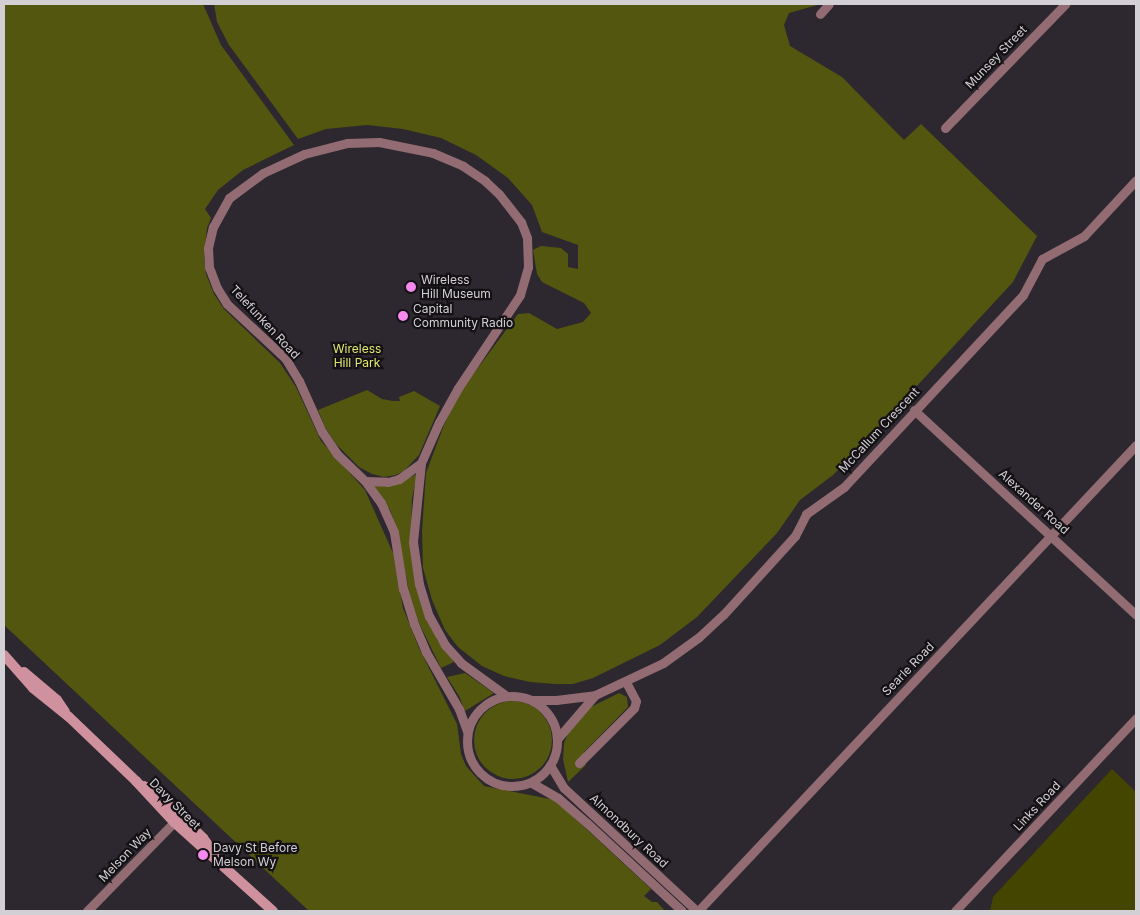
<!DOCTYPE html>
<style>
body{margin:0}
#map{position:relative;width:1140px;height:915px;overflow:hidden;background:#2d272f;font-family:Inter,sans-serif}
div>[style]{position:absolute}
.green>*{inset:0;background:#444600}
.forest>*{inset:0;background:#53560e}
.round{border-radius:50%}
.street>*{height:9px;margin:-4.5px;padding:0 4.5px;transform-origin:4.5px;border-radius:4.5px;background:#936c73}
.street>.ring{margin:-4.5px;padding:0;box-sizing:content-box;background:none;border:9px solid #936c73;border-radius:50%}
.secondary>*{height:10px;margin:-5px;padding:0 5px;transform-origin:5px;border-radius:5px;background:#cf919d}
.dots>*{width:14px;height:14px;translate:-50% -50%;box-sizing:border-box;border:2px solid #141114;border-radius:50%}
span{translate:-50% -50%;white-space:nowrap;text-align:center;line-height:1.15;-webkit-text-stroke:4.5px #141114;paint-order:stroke}
.street-label{font-size:12px;color:#d3d0d5}
.poi-label{font-size:12px;color:#d3d0d5}
.left{translate:0 -50%;text-align:left}
.park-label{font-size:12px;color:#e0e770}
.frame{position:absolute;inset:0;border:5px solid #d3d0d5;pointer-events:none}
</style>
<div id="map">
<div class="green">
<i style="clip-path:polygon(1112px 769px,1136px 792px,1136px 911px,990px 911px,993px 897px)"></i>
</div>
<div class="forest">
<i style="clip-path:polygon(4px 4px,203px 4px,221px 45px,294px 145px,243px 170px,218px 190px,205px 209px,211px 218px,207px 228px,204px 258px,206px 274px,214px 294px,224px 309px,280px 363px,296px 387px,321px 441px,365px 490px,393px 553px,403px 608px,419px 648px,457px 724px,461px 754px,466px 766px,484px 786px,555px 800px,651px 889px,644px 896px,652px 902px,657px 902px,665px 911px,309px 911px,4px 625px)"></i>
<i style="clip-path:polygon(214px 4px,821px 4px,789px 13px,784px 25px,790px 46px,842px 77px,904px 140px,921px 124px,1037px 236px,1013px 282px,854px 454px,833px 475px,800px 500px,777px 533px,697px 617px,660px 645px,593px 678px,573px 684px,555px 684px,530px 682px,504px 676px,482px 666px,458px 647px,445px 630px,432px 600px,423px 568px,422px 531px,426px 473px,444px 425px,460px 392px,518px 314px,529px 313px,557px 329px,583px 322px,591px 313px,584px 303px,542px 282px,537px 274px,533px 250px,541px 246px,561px 248px,568px 254px,568px 267px,578px 269px,578px 245px,542px 232px,532px 205px,508px 178px,476px 155px,441px 138px,403px 129px,367px 125px,326px 129px,298px 139px,229px 45px,217px 22px)"></i>
<i style="clip-path:polygon(367px 390px,382px 399px,393px 401px,400px 401px,399px 397px,414px 391px,440px 406px,419px 455px,404px 471px,396px 475px,384px 477px,372px 474px,359px 467px,336px 444px,325px 427px,318px 410px)"></i>
<i style="clip-path:polygon(417px 474px,412px 499px,411px 537px,437px 640px,454px 662px,441px 668px,417px 619px,409px 591px,395px 523px,390px 510px,374px 486px,394px 485px)"></i>
<i style="clip-path:polygon(465px 673px,494px 693px,465px 711px,459px 696px,447px 677px)"></i>
<i style="clip-path:polygon(619px 693px,627px 697px,628px 707px,584px 752px,586px 765px,568px 782px,563px 759px,564px 743px,569px 731px,585px 710px)"></i>
<i class="round" style="left:474px;top:701px;width:78px;height:78px"></i>
</div>
<div class="street">
<i style="left:820px;top:14px;width:13px;rotate:-48deg"></i>
<i style="left:945px;top:128px;width:173px;rotate:-45.9deg"></i>
<i style="left:914px;top:410px;width:302px;rotate:42.7deg"></i>
<i style="left:365px;top:481px;width:23px;rotate:2deg"></i>
<i style="left:388px;top:482px;width:11px;rotate:-15deg"></i>
<i style="left:399px;top:479px;width:27px;rotate:-36deg"></i>
<i class="ring" style="left:467px;top:696px;width:81px;height:81px"></i>
<i style="left:534px;top:700px;width:22px"></i>
<i style="left:556px;top:700px;width:39px;rotate:-7deg"></i>
<i style="left:595px;top:695px;width:75px;rotate:-25.2deg"></i>
<i style="left:663px;top:663px;width:44px;rotate:-35.8deg"></i>
<i style="left:699px;top:637px;width:33px;rotate:-43deg"></i>
<i style="left:723px;top:615px;width:107px;rotate:-47.7deg"></i>
<i style="left:795px;top:536px;width:25px;rotate:-63deg"></i>
<i style="left:806px;top:514px;width:47px;rotate:-35.4deg"></i>
<i style="left:844px;top:487px;width:262px;rotate:-47deg"></i>
<i style="left:1023px;top:295px;width:41px;rotate:-62.2deg"></i>
<i style="left:1042px;top:259px;width:48px;rotate:-28.7deg"></i>
<i style="left:1084px;top:236px;width:76px;rotate:-47.1deg"></i>
<i style="left:467px;top:731px;width:23px;rotate:-110deg"></i>
<i style="left:459px;top:709px;width:66px;rotate:-120.1deg"></i>
<i style="left:426px;top:652px;width:30px;rotate:-113deg"></i>
<i style="left:414px;top:624px;width:37px;rotate:-107deg"></i>
<i style="left:403px;top:589px;width:58px;rotate:-99deg"></i>
<i style="left:394px;top:532px;width:32px;rotate:-114deg"></i>
<i style="left:381px;top:503px;width:27px;rotate:-126deg"></i>
<i style="left:365px;top:481px;width:39px;rotate:-136deg"></i>
<i style="left:337px;top:454px;width:27px;rotate:-124deg"></i>
<i style="left:322px;top:432px;width:56px;rotate:-114.3deg"></i>
<i style="left:299px;top:381px;width:26px;rotate:-121deg"></i>
<i style="left:286px;top:359px;width:81px;rotate:-137deg"></i>
<i style="left:227px;top:304px;width:19px;rotate:-122deg"></i>
<i style="left:217px;top:288px;width:22px;rotate:-111deg"></i>
<i style="left:209px;top:267px;width:19px;rotate:-93deg"></i>
<i style="left:208px;top:248px;width:22px;rotate:-77deg"></i>
<i style="left:213px;top:227px;width:33px;rotate:-61deg"></i>
<i style="left:229px;top:198px;width:42px;rotate:-36.3deg"></i>
<i style="left:263px;top:173px;width:45px;rotate:-24.9deg"></i>
<i style="left:304px;top:154px;width:44px;rotate:-14.3deg"></i>
<i style="left:347px;top:143px;width:32px;rotate:-2deg"></i>
<i style="left:379px;top:142px;width:55px;rotate:11.5deg"></i>
<i style="left:433px;top:153px;width:33px;rotate:23deg"></i>
<i style="left:463px;top:166px;width:27px;rotate:34deg"></i>
<i style="left:485px;top:181px;width:19px;rotate:43deg"></i>
<i style="left:499px;top:194px;width:36px;rotate:52deg"></i>
<i style="left:521px;top:222px;width:17px;rotate:69deg"></i>
<i style="left:527px;top:238px;width:29px;rotate:88deg"></i>
<i style="left:528px;top:267px;width:29px;rotate:106deg"></i>
<i style="left:520px;top:295px;width:112px;rotate:123.7deg"></i>
<i style="left:458px;top:388px;width:39px;rotate:119deg"></i>
<i style="left:439px;top:422px;width:45px;rotate:113.7deg"></i>
<i style="left:421px;top:463px;width:79px;rotate:95.8deg"></i>
<i style="left:413px;top:542px;width:42px;rotate:81.9deg"></i>
<i style="left:419px;top:584px;width:34px;rotate:73deg"></i>
<i style="left:429px;top:616px;width:33px;rotate:61deg"></i>
<i style="left:445px;top:645px;width:24px;rotate:48deg"></i>
<i style="left:461px;top:663px;width:54px;rotate:36deg"></i>
<i style="left:558px;top:738px;width:57px;rotate:-49.3deg"></i>
<i style="left:579px;top:763px;width:78px;rotate:-45deg"></i>
<i style="left:634px;top:708px;width:7px;rotate:-74deg"></i>
<i style="left:636px;top:701px;width:21px;rotate:-118deg"></i>
<i style="left:550px;top:765px;width:27px;rotate:59deg"></i>
<i style="left:564px;top:788px;width:181px;rotate:42.8deg"></i>
<i style="left:532px;top:783px;width:30px;rotate:30deg"></i>
<i style="left:558px;top:798px;width:38px;rotate:41deg"></i>
<i style="left:587px;top:823px;width:129px;rotate:42.8deg"></i>
<i style="left:87px;top:911px;width:129px;rotate:-45.6deg"></i>
<i style="left:698px;top:911px;width:640px;rotate:-46.77deg"></i>
<i style="left:955px;top:911px;width:265px;rotate:-46.8deg"></i>
</div>
<div class="secondary">
<i style="left:4px;top:655px;width:44px;rotate:48.7deg"></i>
<i style="left:33px;top:688px;width:46px;rotate:38.9deg"></i>
<i style="left:69px;top:717px;width:93px;rotate:43.7deg"></i>
<i style="left:136px;top:781px;width:56px;rotate:47.2deg"></i>
<i style="left:174px;top:822px;width:133px;rotate:42deg"></i>
<i style="left:24px;top:672px;width:43px;rotate:40.3deg"></i>
<i style="left:57px;top:700px;width:14px;rotate:56deg"></i>
<i style="left:144px;top:786px;width:17px;rotate:31deg"></i>
<i style="left:159px;top:795px;width:62px;rotate:44.3deg"></i>
<i style="left:203px;top:838px;width:19px;rotate:54deg"></i>
</div>
<div class="dots">
<i style="left:411px;top:287px;background:#f589ef"></i>
<i style="left:403px;top:316px;background:#f589ef"></i>
<i style="left:203px;top:855px;background:#f589ef"></i>
</div>
<div class="street-label">
<span style="left:996px;top:57px;rotate:-46deg">Munsey Street</span>
<span style="left:265px;top:322px;rotate:47deg">Telefunken Road</span>
<span style="left:879px;top:430px;rotate:-47deg">McCallum Crescent</span>
<span style="left:1034px;top:502px;rotate:42deg">Alexander Road</span>
<span style="left:908px;top:669px;rotate:-46deg">Searle Road</span>
<span style="left:175px;top:804px;rotate:45deg">Davy Street</span>
<span style="left:1037px;top:806px;rotate:-47deg">Links Road</span>
<span style="left:629px;top:831px;rotate:43deg">Almondbury Road</span>
<span style="left:125px;top:855px;rotate:-46deg">Melson Way</span>
</div>
<div class="poi-label">
<span class="left" style="left:421px;top:287px">Wireless<br>Hill Museum</span>
<span class="left" style="left:413px;top:316px">Capital<br>Community Radio</span>
<span class="left" style="left:213px;top:855px">Davy St Before<br>Melson Wy</span>
</div>
<div class="park-label">
<span style="left:357px;top:356px">Wireless<br>Hill Park</span>
</div>
<div class="frame"></div>
</div>
